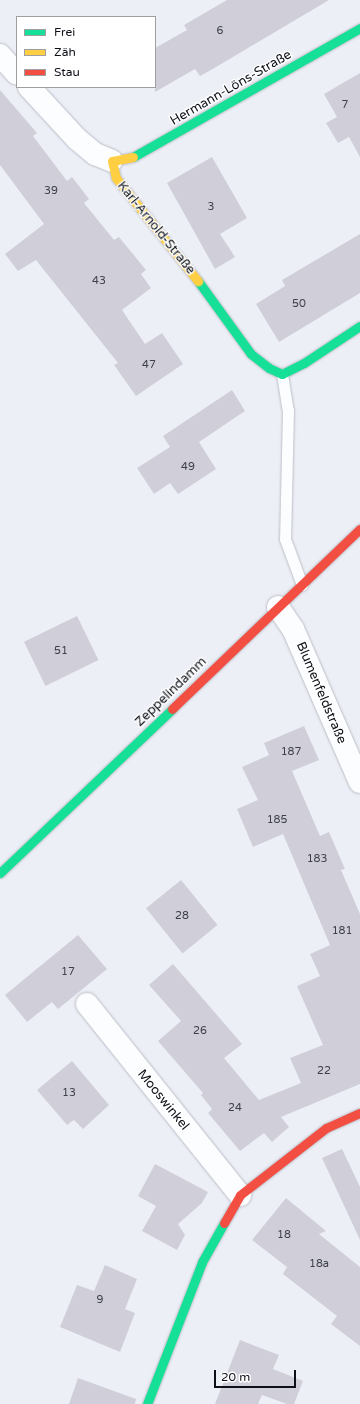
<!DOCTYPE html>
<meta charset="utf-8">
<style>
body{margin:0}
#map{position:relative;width:360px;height:1404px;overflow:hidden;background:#edeff7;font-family:"Varela Round",sans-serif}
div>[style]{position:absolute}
.building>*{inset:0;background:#d0cfd9;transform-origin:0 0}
.roads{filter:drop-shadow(0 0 1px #bcbec6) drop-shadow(0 0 1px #bcbec6)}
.lane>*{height:11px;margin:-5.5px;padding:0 5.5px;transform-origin:5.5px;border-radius:5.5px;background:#fcfdfe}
.street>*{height:22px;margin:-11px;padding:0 11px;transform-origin:11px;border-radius:11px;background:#fcfdfe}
.fast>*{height:9px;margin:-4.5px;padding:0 4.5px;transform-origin:4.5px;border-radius:4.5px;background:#16e098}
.slow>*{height:9px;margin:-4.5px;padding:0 4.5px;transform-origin:4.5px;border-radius:4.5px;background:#ffcf43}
.jam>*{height:9px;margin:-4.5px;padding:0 4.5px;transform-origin:4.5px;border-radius:4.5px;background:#f24e42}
span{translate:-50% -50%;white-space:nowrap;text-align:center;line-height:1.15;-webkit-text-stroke:3px #fff;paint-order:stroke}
.number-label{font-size:11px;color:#3e4048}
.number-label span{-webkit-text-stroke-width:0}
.street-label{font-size:13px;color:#0e1018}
.legend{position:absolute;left:16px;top:16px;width:140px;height:72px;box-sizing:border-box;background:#fff;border:1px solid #9f9fa3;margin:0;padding:5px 7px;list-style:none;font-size:12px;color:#0e1018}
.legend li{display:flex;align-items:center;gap:8px;height:20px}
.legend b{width:20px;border:1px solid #9f9fa3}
.scale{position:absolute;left:214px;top:1370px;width:82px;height:18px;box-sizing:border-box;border:2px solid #0e1018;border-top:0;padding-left:5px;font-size:12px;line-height:14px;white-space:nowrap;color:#0e1018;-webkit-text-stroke:3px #fff;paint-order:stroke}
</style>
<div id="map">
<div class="building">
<i style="clip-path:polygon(227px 0,329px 0,211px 70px,200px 76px,195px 69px,155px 92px,155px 48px,187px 30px,184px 25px)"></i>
<i style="clip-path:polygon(360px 73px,360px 157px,349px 137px,338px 143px,326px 123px,337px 117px,324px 94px)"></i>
<i style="clip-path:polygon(0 90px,37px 133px,33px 136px,67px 181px,72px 177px,89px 199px,84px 203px,114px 240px,119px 237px,146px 270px,141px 274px,151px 288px,122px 310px,145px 344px,162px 333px,183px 364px,136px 396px,114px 365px,118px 363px,36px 260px,18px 271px,5px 254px,44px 224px,0 165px)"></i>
<i style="clip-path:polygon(212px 157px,247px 218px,220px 234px,235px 257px,215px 269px,167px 183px)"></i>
<i style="clip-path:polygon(360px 234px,360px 293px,279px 342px,256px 304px,285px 286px,282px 280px)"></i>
<i style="clip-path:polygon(232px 390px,245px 411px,199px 442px,216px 469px,178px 494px,170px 483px,154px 494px,137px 468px,170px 447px,163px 436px)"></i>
<i style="left:77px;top:616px;width:49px;height:59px;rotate:64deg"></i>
<i style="clip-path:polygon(304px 726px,319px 760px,292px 771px,320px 836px,329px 832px,345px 869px,341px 870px,360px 914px,360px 1084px,281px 1117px,289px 1127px,272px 1142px,264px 1133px,240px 1151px,208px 1113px,212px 1109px,201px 1095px,203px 1093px,158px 1041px,181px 1021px,149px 985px,173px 964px,242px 1044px,224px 1058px,259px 1100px,301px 1083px,290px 1058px,323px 1045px,297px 986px,320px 976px,310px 954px,330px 945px,283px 834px,253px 847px,237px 809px,258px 800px,242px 767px,269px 755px,264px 743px)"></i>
<i style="left:181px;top:880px;width:58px;height:45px;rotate:51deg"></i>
<i style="clip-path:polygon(78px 935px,107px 969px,58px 1009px,52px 1002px,27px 1022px,5px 995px)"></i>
<i style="clip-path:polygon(72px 1061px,109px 1105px,83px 1129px,74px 1120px,67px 1125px,37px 1090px)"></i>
<i style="clip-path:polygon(342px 1149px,360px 1187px,360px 1240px,322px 1158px)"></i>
<i style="clip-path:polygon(155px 1164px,208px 1192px,202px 1203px,178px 1224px,185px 1235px,177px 1250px,142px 1231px,156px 1206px,138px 1196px)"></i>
<i style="clip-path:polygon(286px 1198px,326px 1231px,319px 1234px,360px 1267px,360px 1346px,331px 1324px,337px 1316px,283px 1274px,287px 1267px,252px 1240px)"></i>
<i style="clip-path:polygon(105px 1265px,137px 1279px,125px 1309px,135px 1313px,120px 1352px,60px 1327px,77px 1285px,94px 1291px)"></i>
<i style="clip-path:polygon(240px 1340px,279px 1355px,273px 1369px,303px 1381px,294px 1404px,287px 1404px,262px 1395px,258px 1404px,215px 1404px)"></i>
<i style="clip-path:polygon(78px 1378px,136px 1399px,135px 1404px,69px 1404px)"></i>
</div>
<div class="roads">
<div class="lane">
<i style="left:282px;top:374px;width:36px;rotate:81deg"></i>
<i style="left:288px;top:410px;width:129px;rotate:91.3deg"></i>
<i style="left:285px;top:539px;width:49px;rotate:69.7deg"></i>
</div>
<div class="street">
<i style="left:0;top:55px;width:25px;rotate:48deg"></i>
<i style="left:29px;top:87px;width:71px;rotate:47.3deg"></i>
<i style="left:77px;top:139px;width:23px;rotate:40deg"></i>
<i style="left:95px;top:154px;width:18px;rotate:22deg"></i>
<i style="left:278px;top:607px;width:27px;rotate:56deg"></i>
<i style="left:293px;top:629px;width:167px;rotate:66.4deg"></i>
<i style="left:87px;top:1004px;width:245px;rotate:51.3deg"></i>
</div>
<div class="fast">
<i style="left:133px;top:157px;width:261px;rotate:-29.6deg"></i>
<i style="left:198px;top:281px;width:90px;rotate:54deg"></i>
<i style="left:251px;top:354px;width:23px;rotate:38deg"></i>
<i style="left:269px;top:368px;width:14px;rotate:25deg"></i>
<i style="left:282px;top:374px;width:25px;rotate:-27deg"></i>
<i style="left:304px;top:363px;width:67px;rotate:-33.5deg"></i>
<i style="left:0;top:873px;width:238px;rotate:-43.6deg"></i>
<i style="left:147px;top:1404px;width:152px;rotate:-68.8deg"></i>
<i style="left:202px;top:1262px;width:45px;rotate:-60.6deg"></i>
</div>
<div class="slow">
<i style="left:133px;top:157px;width:21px;rotate:169deg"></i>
<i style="left:112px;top:161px;width:17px;rotate:77deg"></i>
<i style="left:116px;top:178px;width:132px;rotate:51.5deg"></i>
</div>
<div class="jam">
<i style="left:172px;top:709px;width:260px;rotate:-43.8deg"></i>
<i style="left:224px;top:1223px;width:32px;rotate:-60deg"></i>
<i style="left:240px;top:1195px;width:109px;rotate:-37.9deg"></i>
<i style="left:326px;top:1128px;width:37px;rotate:-24deg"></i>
</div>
</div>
<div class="number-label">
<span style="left:220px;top:31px">6</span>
<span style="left:345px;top:105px">7</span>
<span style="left:51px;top:191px">39</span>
<span style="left:211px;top:207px">3</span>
<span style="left:99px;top:281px">43</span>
<span style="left:299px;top:304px">50</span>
<span style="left:149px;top:365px">47</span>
<span style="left:188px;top:467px">49</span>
<span style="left:61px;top:651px">51</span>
<span style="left:291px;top:752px">187</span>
<span style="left:277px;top:820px">185</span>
<span style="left:317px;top:859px">183</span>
<span style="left:182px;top:916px">28</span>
<span style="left:342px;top:931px">181</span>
<span style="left:68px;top:972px">17</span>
<span style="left:200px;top:1031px">26</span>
<span style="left:324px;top:1071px">22</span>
<span style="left:69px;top:1093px">13</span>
<span style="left:235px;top:1108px">24</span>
<span style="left:284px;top:1235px">18</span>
<span style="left:319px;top:1264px">18a</span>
<span style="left:100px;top:1300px">9</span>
</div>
<div class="street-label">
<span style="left:231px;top:88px;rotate:-30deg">Hermann-Löns-Straße</span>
<span style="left:156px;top:228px;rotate:51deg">Karl-Arnold-Straße</span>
<span style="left:171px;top:692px;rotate:-44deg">Zeppelindamm</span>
<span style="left:321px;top:693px;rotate:67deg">Blumenfeldstraße</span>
<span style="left:163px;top:1100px;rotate:51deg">Mooswinkel</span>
</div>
<ul class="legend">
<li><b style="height:5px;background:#16e098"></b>Frei</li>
<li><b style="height:5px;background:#ffcf43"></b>Zäh</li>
<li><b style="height:5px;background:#f24e42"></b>Stau</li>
</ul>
<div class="scale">20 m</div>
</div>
